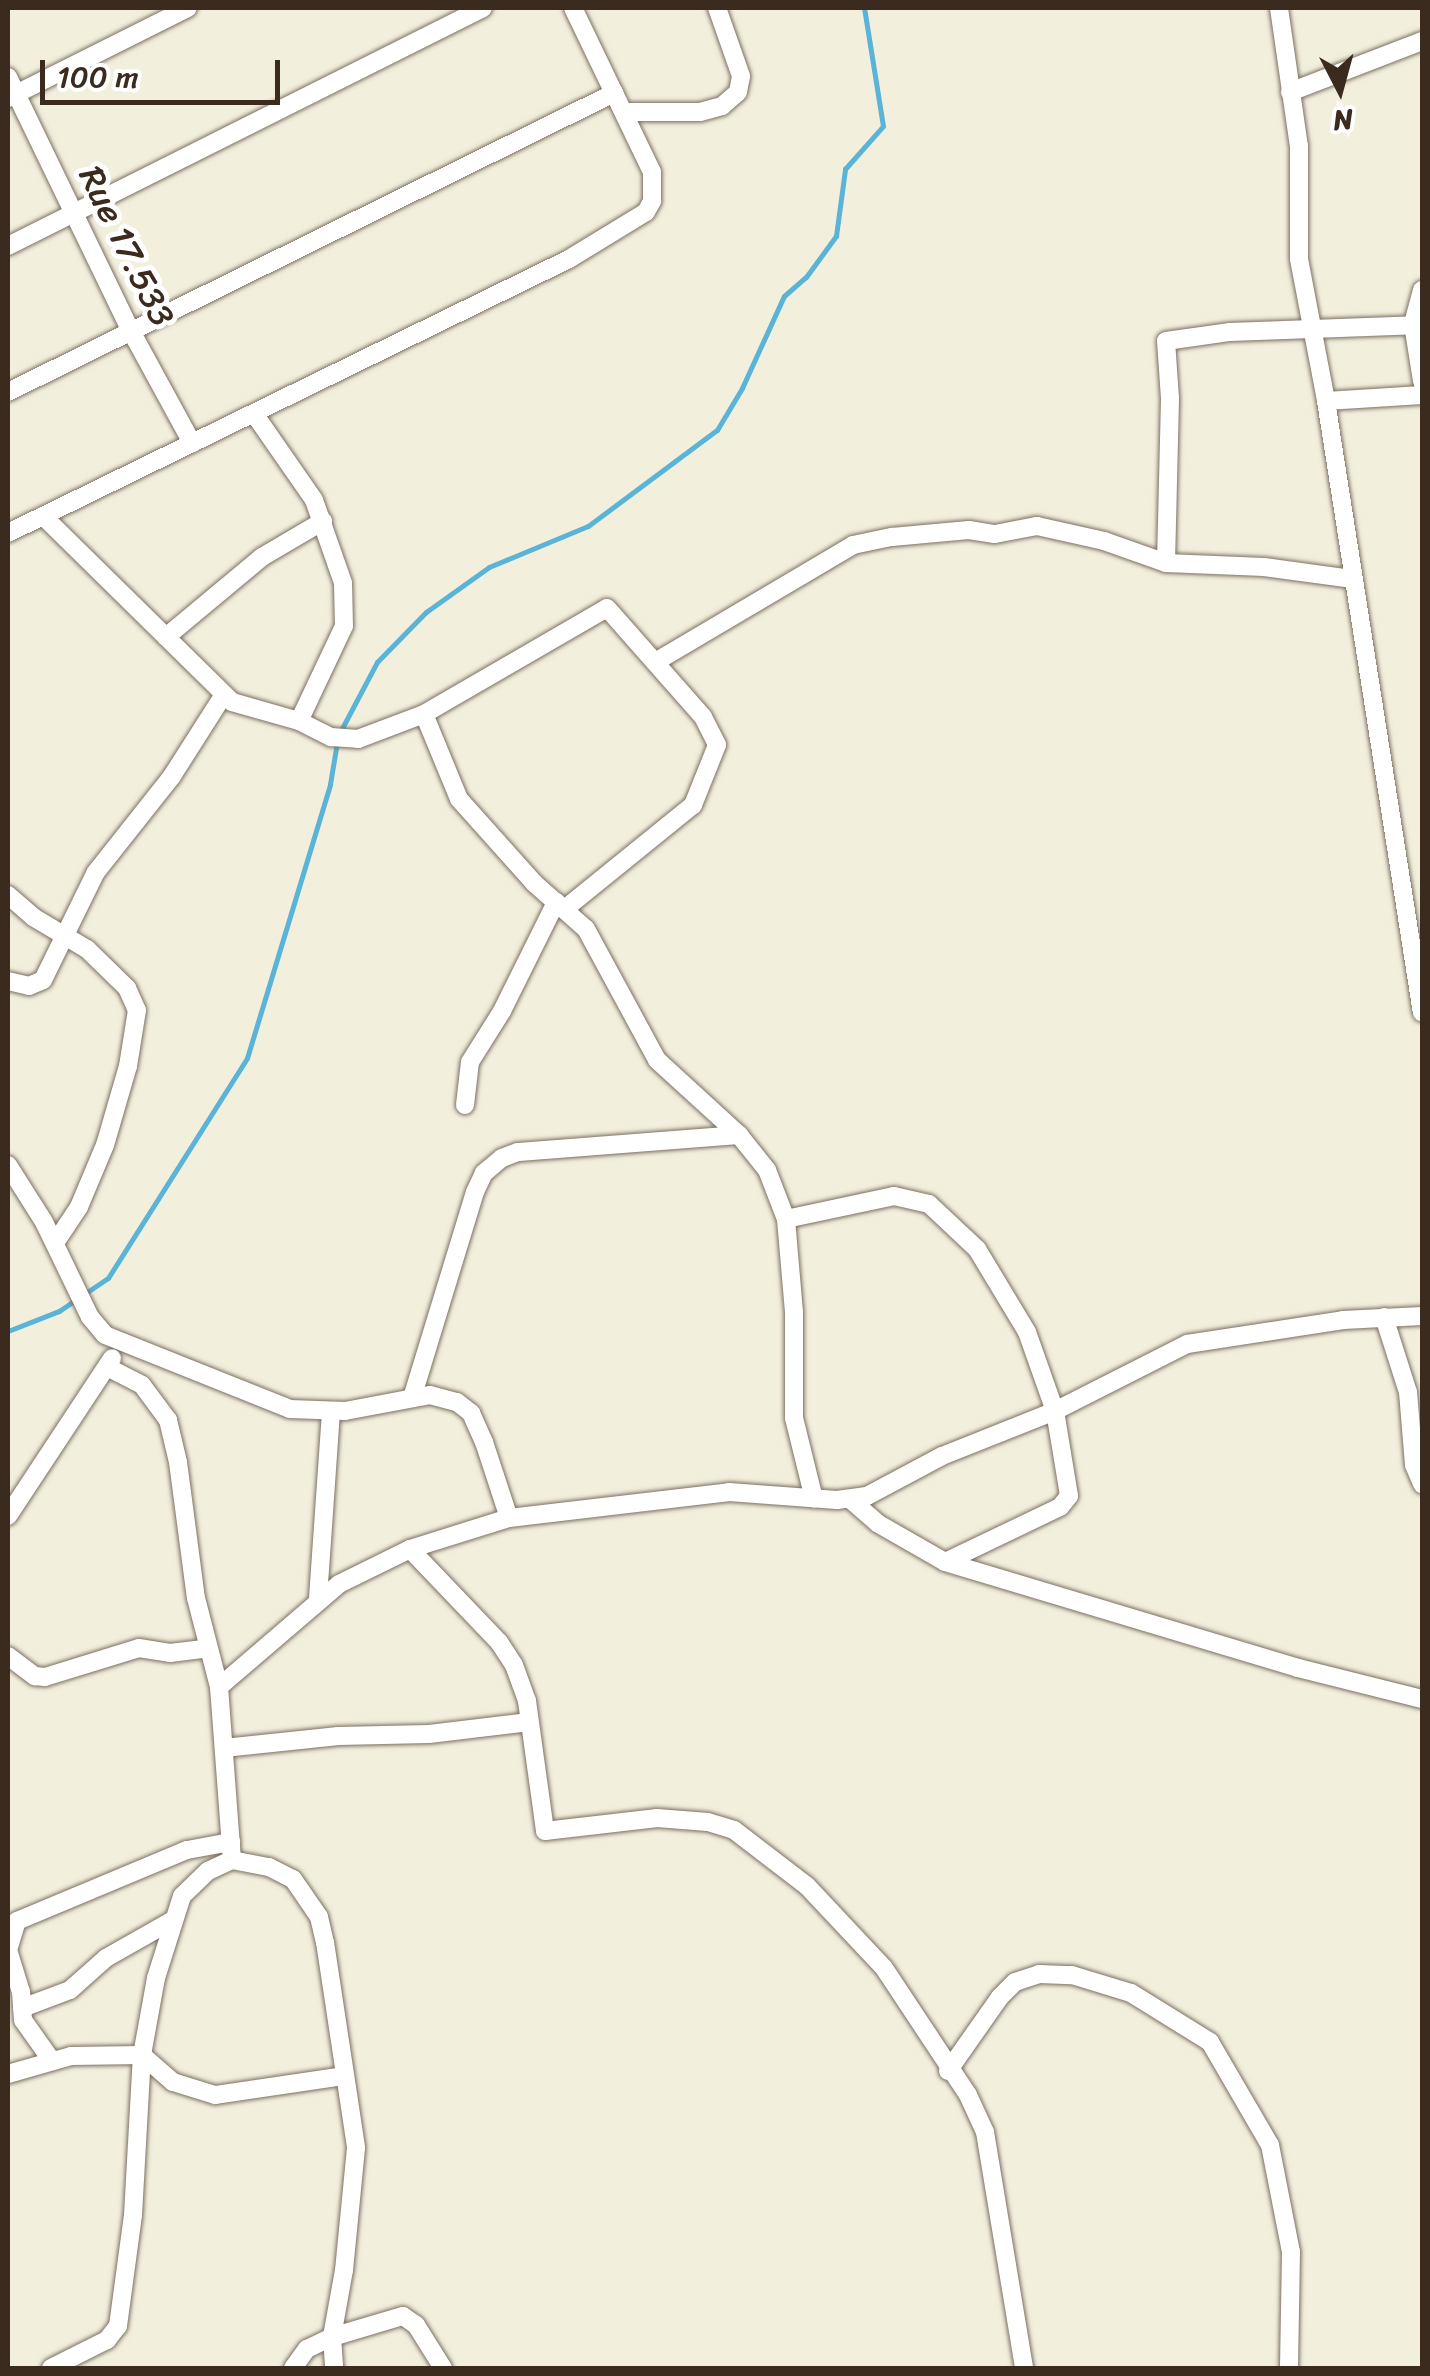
<!DOCTYPE html>
<style>
body{margin:0}
#map{position:relative;width:1430px;height:2376px;overflow:hidden;background:#f3efdd;font-family:Sriracha,sans-serif}
div>[style]{position:absolute}
.stream>*{height:5px;margin:-2.5px;padding:0 2.5px;transform-origin:2.5px;border-radius:2.5px;background:#59b4d7}
.roads{filter:drop-shadow(0 0 2px #7b6f61) drop-shadow(0 0 2px #7b6f61)}
.minor>*{height:18px;margin:-9px;padding:0 9px;transform-origin:9px;border-radius:9px;background:#fff}
span{translate:-50% -50%;white-space:nowrap;text-align:center;line-height:1.15;-webkit-text-stroke:10px #fff;paint-order:stroke}
.street-label{font-size:35px;color:#3b2a1e}
.frame{position:absolute;inset:0;border:10px solid #3b2a1e;pointer-events:none}
.north{position:absolute;left:1290px;top:40px;width:100px;height:100px;-webkit-text-stroke:8px #fff;paint-order:stroke;rotate:174deg;font-size:28px;font-weight:700;line-height:40px;text-align:center;color:#3b2a1e}
.north::after{content:'';display:block;margin:auto;width:35px;height:45px;background:#3b2a1e;clip-path:polygon(50% 0,100% 100%,50% 72%,0 100%)}
.scale{position:absolute;left:40px;top:60px;width:240px;height:45px;box-sizing:border-box;border:5px solid #3b2a1e;border-top:0;padding-left:12px;font-size:30px;line-height:35px;white-space:nowrap;color:#3b2a1e;-webkit-text-stroke:8px #fff;paint-order:stroke}
</style>
<div id="map">
<div class="stream">
<i style="left:340px;top:732px;width:79px;rotate:-62.1deg"></i>
<i style="left:377px;top:662px;width:70px;rotate:-45.6deg"></i>
<i style="left:426px;top:612px;width:77px;rotate:-35.5deg"></i>
<i style="left:489px;top:567px;width:107px;rotate:-22.5deg"></i>
<i style="left:588px;top:526px;width:161px;rotate:-36.7deg"></i>
<i style="left:717px;top:430px;width:49px;rotate:-59.2deg"></i>
<i style="left:742px;top:388px;width:101px;rotate:-65.5deg"></i>
<i style="left:784px;top:296px;width:29px;rotate:-41deg"></i>
<i style="left:806px;top:277px;width:51px;rotate:-53.8deg"></i>
<i style="left:836px;top:236px;width:68px;rotate:-82.3deg"></i>
<i style="left:845px;top:169px;width:57px;rotate:-48.5deg"></i>
<i style="left:883px;top:126px;width:120px;rotate:-99.1deg"></i>
<i style="left:8px;top:1331px;width:55px;rotate:-21.4deg"></i>
<i style="left:59px;top:1311px;width:59px;rotate:-34deg"></i>
<i style="left:108px;top:1278px;width:260px;rotate:-57.7deg"></i>
<i style="left:247px;top:1058px;width:286px;rotate:-73.1deg"></i>
<i style="left:330px;top:784px;width:43px;rotate:-80.5deg"></i>
</div>
<div class="roads">
<div class="minor">
<i style="left:1279px;top:8px;width:139px;rotate:81.8deg"></i>
<i style="left:1299px;top:146px;width:113px;rotate:90deg"></i>
<i style="left:1299px;top:259px;width:145px;rotate:79.2deg"></i>
<i style="left:1326px;top:401px;width:619px;rotate:81.09deg"></i>
<i style="left:8px;top:77px;width:282px;rotate:64.2deg"></i>
<i style="left:131px;top:331px;width:128px;rotate:61.4deg"></i>
<i style="left:1290px;top:92px;width:142px;rotate:-21.1deg"></i>
<i style="left:8px;top:98px;width:201px;rotate:-26.6deg"></i>
<i style="left:624px;top:112px;width:76px"></i>
<i style="left:700px;top:112px;width:23px;rotate:-15deg"></i>
<i style="left:722px;top:106px;width:21px;rotate:-41deg"></i>
<i style="left:738px;top:92px;width:16px;rotate:-79deg"></i>
<i style="left:741px;top:76px;width:72px;rotate:-109.4deg"></i>
<i style="left:8px;top:246px;width:531px;rotate:-26.61deg"></i>
<i style="left:1422px;top:290px;width:35px;rotate:105deg"></i>
<i style="left:1413px;top:324px;width:58px;rotate:81deg"></i>
<i style="left:8px;top:392px;width:676px;rotate:-26.26deg"></i>
<i style="left:1326px;top:401px;width:96px;rotate:-3.6deg"></i>
<i style="left:255px;top:415px;width:103px;rotate:55.2deg"></i>
<i style="left:314px;top:500px;width:88px;rotate:70.7deg"></i>
<i style="left:343px;top:583px;width:43px;rotate:88.7deg"></i>
<i style="left:344px;top:626px;width:105px;rotate:115.3deg"></i>
<i style="left:43px;top:516px;width:265px;rotate:44.5deg"></i>
<i style="left:232px;top:702px;width:70px;rotate:15.8deg"></i>
<i style="left:299px;top:721px;width:36px;rotate:27deg"></i>
<i style="left:331px;top:737px;width:27px;rotate:4deg"></i>
<i style="left:358px;top:739px;width:71px;rotate:-20.7deg"></i>
<i style="left:424px;top:714px;width:92px;rotate:67.6deg"></i>
<i style="left:459px;top:799px;width:113px;rotate:48.2deg"></i>
<i style="left:534px;top:883px;width:69px;rotate:41.5deg"></i>
<i style="left:586px;top:929px;width:149px;rotate:61.5deg"></i>
<i style="left:657px;top:1060px;width:111px;rotate:42.4deg"></i>
<i style="left:739px;top:1135px;width:45px;rotate:51.3deg"></i>
<i style="left:767px;top:1170px;width:53px;rotate:68.8deg"></i>
<i style="left:786px;top:1219px;width:93px;rotate:85.1deg"></i>
<i style="left:794px;top:1312px;width:106px;rotate:90deg"></i>
<i style="left:794px;top:1418px;width:83px;rotate:76.1deg"></i>
<i style="left:8px;top:533px;width:624px;rotate:-26.03deg"></i>
<i style="left:569px;top:259px;width:90px;rotate:-31.4deg"></i>
<i style="left:646px;top:212px;width:13px;rotate:-61deg"></i>
<i style="left:652px;top:201px;width:29px;rotate:-90deg"></i>
<i style="left:652px;top:172px;width:182px;rotate:-115.7deg"></i>
<i style="left:1166px;top:563px;width:165px;rotate:-88.6deg"></i>
<i style="left:1170px;top:398px;width:57px;rotate:-94deg"></i>
<i style="left:1166px;top:341px;width:65px;rotate:-8deg"></i>
<i style="left:1230px;top:332px;width:192px;rotate:-2.1deg"></i>
<i style="left:166px;top:637px;width:125px;rotate:-39.8deg"></i>
<i style="left:262px;top:557px;width:71px;rotate:-30.5deg"></i>
<i style="left:657px;top:661px;width:228px;rotate:-30.6deg"></i>
<i style="left:853px;top:545px;width:40px;rotate:-12deg"></i>
<i style="left:892px;top:537px;width:77px;rotate:-5.2deg"></i>
<i style="left:969px;top:530px;width:26px;rotate:9deg"></i>
<i style="left:995px;top:534px;width:43px;rotate:-10.8deg"></i>
<i style="left:1037px;top:526px;width:69px;rotate:12.6deg"></i>
<i style="left:1104px;top:541px;width:66px;rotate:19.5deg"></i>
<i style="left:1166px;top:563px;width:98px;rotate:2.3deg"></i>
<i style="left:1264px;top:567px;width:90px;rotate:7.7deg"></i>
<i style="left:424px;top:714px;width:211px;rotate:-30.1deg"></i>
<i style="left:607px;top:608px;width:145px;rotate:48.6deg"></i>
<i style="left:703px;top:717px;width:31px;rotate:63deg"></i>
<i style="left:717px;top:745px;width:65px;rotate:111.8deg"></i>
<i style="left:693px;top:805px;width:164px;rotate:141deg"></i>
<i style="left:8px;top:895px;width:33px;rotate:41deg"></i>
<i style="left:33px;top:917px;width:63px;rotate:30.7deg"></i>
<i style="left:87px;top:949px;width:56px;rotate:44.3deg"></i>
<i style="left:127px;top:988px;width:24px;rotate:66deg"></i>
<i style="left:137px;top:1010px;width:57px;rotate:99.1deg"></i>
<i style="left:128px;top:1066px;width:82px;rotate:106.2deg"></i>
<i style="left:105px;top:1145px;width:67px;rotate:112.8deg"></i>
<i style="left:79px;top:1207px;width:43px;rotate:123.7deg"></i>
<i style="left:8px;top:981px;width:22px;rotate:13deg"></i>
<i style="left:29px;top:986px;width:15px;rotate:-23deg"></i>
<i style="left:43px;top:980px;width:120px;rotate:-63.9deg"></i>
<i style="left:96px;top:872px;width:122px;rotate:-51.6deg"></i>
<i style="left:172px;top:776px;width:95px;rotate:-57.5deg"></i>
<i style="left:465px;top:1105px;width:43px;rotate:-83.4deg"></i>
<i style="left:470px;top:1062px;width:60px;rotate:-57.9deg"></i>
<i style="left:502px;top:1011px;width:122px;rotate:-63.6deg"></i>
<i style="left:8px;top:1165px;width:67px;rotate:57.7deg"></i>
<i style="left:44px;top:1222px;width:106px;rotate:64.2deg"></i>
<i style="left:90px;top:1317px;width:23px;rotate:50deg"></i>
<i style="left:105px;top:1335px;width:199px;rotate:21.8deg"></i>
<i style="left:290px;top:1409px;width:55px;rotate:2.1deg"></i>
<i style="left:345px;top:1411px;width:86px;rotate:-10.7deg"></i>
<i style="left:430px;top:1395px;width:28px;rotate:15deg"></i>
<i style="left:457px;top:1402px;width:18px;rotate:38deg"></i>
<i style="left:471px;top:1413px;width:32px;rotate:66deg"></i>
<i style="left:484px;top:1442px;width:80px;rotate:71.8deg"></i>
<i style="left:786px;top:1219px;width:110px;rotate:-12deg"></i>
<i style="left:894px;top:1196px;width:36px;rotate:13deg"></i>
<i style="left:929px;top:1204px;width:66px;rotate:43.2deg"></i>
<i style="left:977px;top:1249px;width:97px;rotate:58.9deg"></i>
<i style="left:1027px;top:1332px;width:84px;rotate:70.5deg"></i>
<i style="left:1055px;top:1411px;width:86px;rotate:80.6deg"></i>
<i style="left:1069px;top:1496px;width:14px;rotate:129deg"></i>
<i style="left:1060px;top:1507px;width:127px;rotate:154.4deg"></i>
<i style="left:1384px;top:1317px;width:79px;rotate:72.3deg"></i>
<i style="left:1408px;top:1392px;width:73px;rotate:85.3deg"></i>
<i style="left:1414px;top:1465px;width:21px;rotate:67deg"></i>
<i style="left:107px;top:1367px;width:39px;rotate:27deg"></i>
<i style="left:142px;top:1385px;width:44px;rotate:53.4deg"></i>
<i style="left:168px;top:1420px;width:43px;rotate:76.6deg"></i>
<i style="left:178px;top:1462px;width:137px;rotate:82.5deg"></i>
<i style="left:196px;top:1598px;width:92px;rotate:75.5deg"></i>
<i style="left:219px;top:1687px;width:173px;rotate:85.7deg"></i>
<i style="left:412px;top:1398px;width:215px;rotate:-73deg"></i>
<i style="left:475px;top:1192px;width:21px;rotate:-65deg"></i>
<i style="left:484px;top:1173px;width:23px;rotate:-40deg"></i>
<i style="left:502px;top:1158px;width:17px;rotate:-21deg"></i>
<i style="left:518px;top:1152px;width:222px;rotate:-4.4deg"></i>
<i style="left:851px;top:1500px;width:35px;rotate:41deg"></i>
<i style="left:877px;top:1523px;width:78px;rotate:29.8deg"></i>
<i style="left:945px;top:1562px;width:369px;rotate:16.7deg"></i>
<i style="left:1298px;top:1668px;width:128px;rotate:14deg"></i>
<i style="left:8px;top:1516px;width:189px;rotate:-56.6deg"></i>
<i style="left:410px;top:1549px;width:129px;rotate:46.3deg"></i>
<i style="left:499px;top:1642px;width:27px;rotate:57deg"></i>
<i style="left:514px;top:1665px;width:38px;rotate:70deg"></i>
<i style="left:527px;top:1701px;width:131px;rotate:82.1deg"></i>
<i style="left:545px;top:1831px;width:113px;rotate:-6.6deg"></i>
<i style="left:657px;top:1818px;width:51px;rotate:4.5deg"></i>
<i style="left:708px;top:1822px;width:27px;rotate:17deg"></i>
<i style="left:734px;top:1830px;width:92px;rotate:37.5deg"></i>
<i style="left:807px;top:1886px;width:112px;rotate:46.8deg"></i>
<i style="left:884px;top:1968px;width:152px;rotate:56.5deg"></i>
<i style="left:968px;top:2095px;width:41px;rotate:65.3deg"></i>
<i style="left:985px;top:2132px;width:239px;rotate:80.6deg"></i>
<i style="left:318px;top:1598px;width:186px;rotate:-86deg"></i>
<i style="left:8px;top:1656px;width:34px;rotate:37deg"></i>
<i style="left:35px;top:1676px;width:10px;rotate:6deg"></i>
<i style="left:45px;top:1677px;width:98px;rotate:-17.1deg"></i>
<i style="left:139px;top:1648px;width:31px;rotate:9deg"></i>
<i style="left:170px;top:1653px;width:38px;rotate:-7deg"></i>
<i style="left:219px;top:1687px;width:158px;rotate:-40.6deg"></i>
<i style="left:339px;top:1584px;width:79px;rotate:-26.2deg"></i>
<i style="left:410px;top:1549px;width:104px;rotate:-17.4deg"></i>
<i style="left:509px;top:1518px;width:222px;rotate:-6.7deg"></i>
<i style="left:729px;top:1492px;width:108px;rotate:4.2deg"></i>
<i style="left:837px;top:1500px;width:30px;rotate:-8deg"></i>
<i style="left:867px;top:1496px;width:85px;rotate:-28.1deg"></i>
<i style="left:942px;top:1456px;width:122px;rotate:-21.7deg"></i>
<i style="left:1055px;top:1411px;width:148px;rotate:-26.9deg"></i>
<i style="left:1187px;top:1344px;width:158px;rotate:-8.7deg"></i>
<i style="left:1343px;top:1320px;width:79px;rotate:-2.9deg"></i>
<i style="left:224px;top:1748px;width:115px;rotate:-6deg"></i>
<i style="left:338px;top:1736px;width:91px;rotate:-1.3deg"></i>
<i style="left:429px;top:1734px;width:101px;rotate:-6.8deg"></i>
<i style="left:22px;top:2008px;width:51px;rotate:-20.6deg"></i>
<i style="left:70px;top:1990px;width:48px;rotate:-41.6deg"></i>
<i style="left:106px;top:1958px;width:75px;rotate:-29.6deg"></i>
<i style="left:52px;top:2061px;width:50px;rotate:-125.3deg"></i>
<i style="left:23px;top:2020px;width:28px;rotate:-94deg"></i>
<i style="left:21px;top:1992px;width:44px;rotate:-107.2deg"></i>
<i style="left:8px;top:1950px;width:30px;rotate:-73deg"></i>
<i style="left:17px;top:1921px;width:184px;rotate:-22.7deg"></i>
<i style="left:187px;top:1850px;width:45px;rotate:-10.3deg"></i>
<i style="left:948px;top:2071px;width:90px;rotate:-54.9deg"></i>
<i style="left:1000px;top:1997px;width:21px;rotate:-45deg"></i>
<i style="left:1015px;top:1982px;width:25px;rotate:-18deg"></i>
<i style="left:1039px;top:1974px;width:33px;rotate:2deg"></i>
<i style="left:1072px;top:1975px;width:62px;rotate:17deg"></i>
<i style="left:1131px;top:1993px;width:93px;rotate:31.8deg"></i>
<i style="left:1210px;top:2042px;width:119px;rotate:59.8deg"></i>
<i style="left:1270px;top:2145px;width:109px;rotate:78.9deg"></i>
<i style="left:1291px;top:2252px;width:116px;rotate:91deg"></i>
<i style="left:8px;top:2074px;width:66px;rotate:-15.9deg"></i>
<i style="left:71px;top:2056px;width:71px;rotate:-0.8deg"></i>
<i style="left:142px;top:2055px;width:41px;rotate:41.1deg"></i>
<i style="left:173px;top:2082px;width:44px;rotate:17.2deg"></i>
<i style="left:215px;top:2095px;width:129px;rotate:-8.4deg"></i>
<i style="left:51px;top:2368px;width:63px;rotate:-26.6deg"></i>
<i style="left:107px;top:2340px;width:18px;rotate:-52deg"></i>
<i style="left:118px;top:2326px;width:112px;rotate:-82.3deg"></i>
<i style="left:133px;top:2215px;width:160px;rotate:-86.8deg"></i>
<i style="left:142px;top:2055px;width:78px;rotate:-79.7deg"></i>
<i style="left:156px;top:1978px;width:86px;rotate:-72.4deg"></i>
<i style="left:182px;top:1896px;width:36px;rotate:-44deg"></i>
<i style="left:208px;top:1871px;width:26px;rotate:-25deg"></i>
<i style="left:232px;top:1860px;width:38px;rotate:11deg"></i>
<i style="left:269px;top:1867px;width:27px;rotate:27deg"></i>
<i style="left:293px;top:1879px;width:46px;rotate:55.6deg"></i>
<i style="left:319px;top:1917px;width:26px;rotate:77deg"></i>
<i style="left:325px;top:1942px;width:208px;rotate:81.4deg"></i>
<i style="left:356px;top:2148px;width:123px;rotate:95.6deg"></i>
<i style="left:344px;top:2270px;width:68px;rotate:100.2deg"></i>
<i style="left:332px;top:2337px;width:31px;rotate:86deg"></i>
<i style="left:293px;top:2368px;width:24px;rotate:-54deg"></i>
<i style="left:307px;top:2349px;width:28px;rotate:-26deg"></i>
<i style="left:332px;top:2337px;width:74px;rotate:-16.5deg"></i>
<i style="left:403px;top:2316px;width:16px;rotate:35deg"></i>
<i style="left:416px;top:2325px;width:51px;rotate:57.9deg"></i>
</div>
</div>
<div class="street-label">
<span style="left:127px;top:246px;rotate:64deg">Rue 17.533</span>
</div>
<div class="frame"></div>
<div class="north">N</div>
<div class="scale">100 m</div>
</div>
